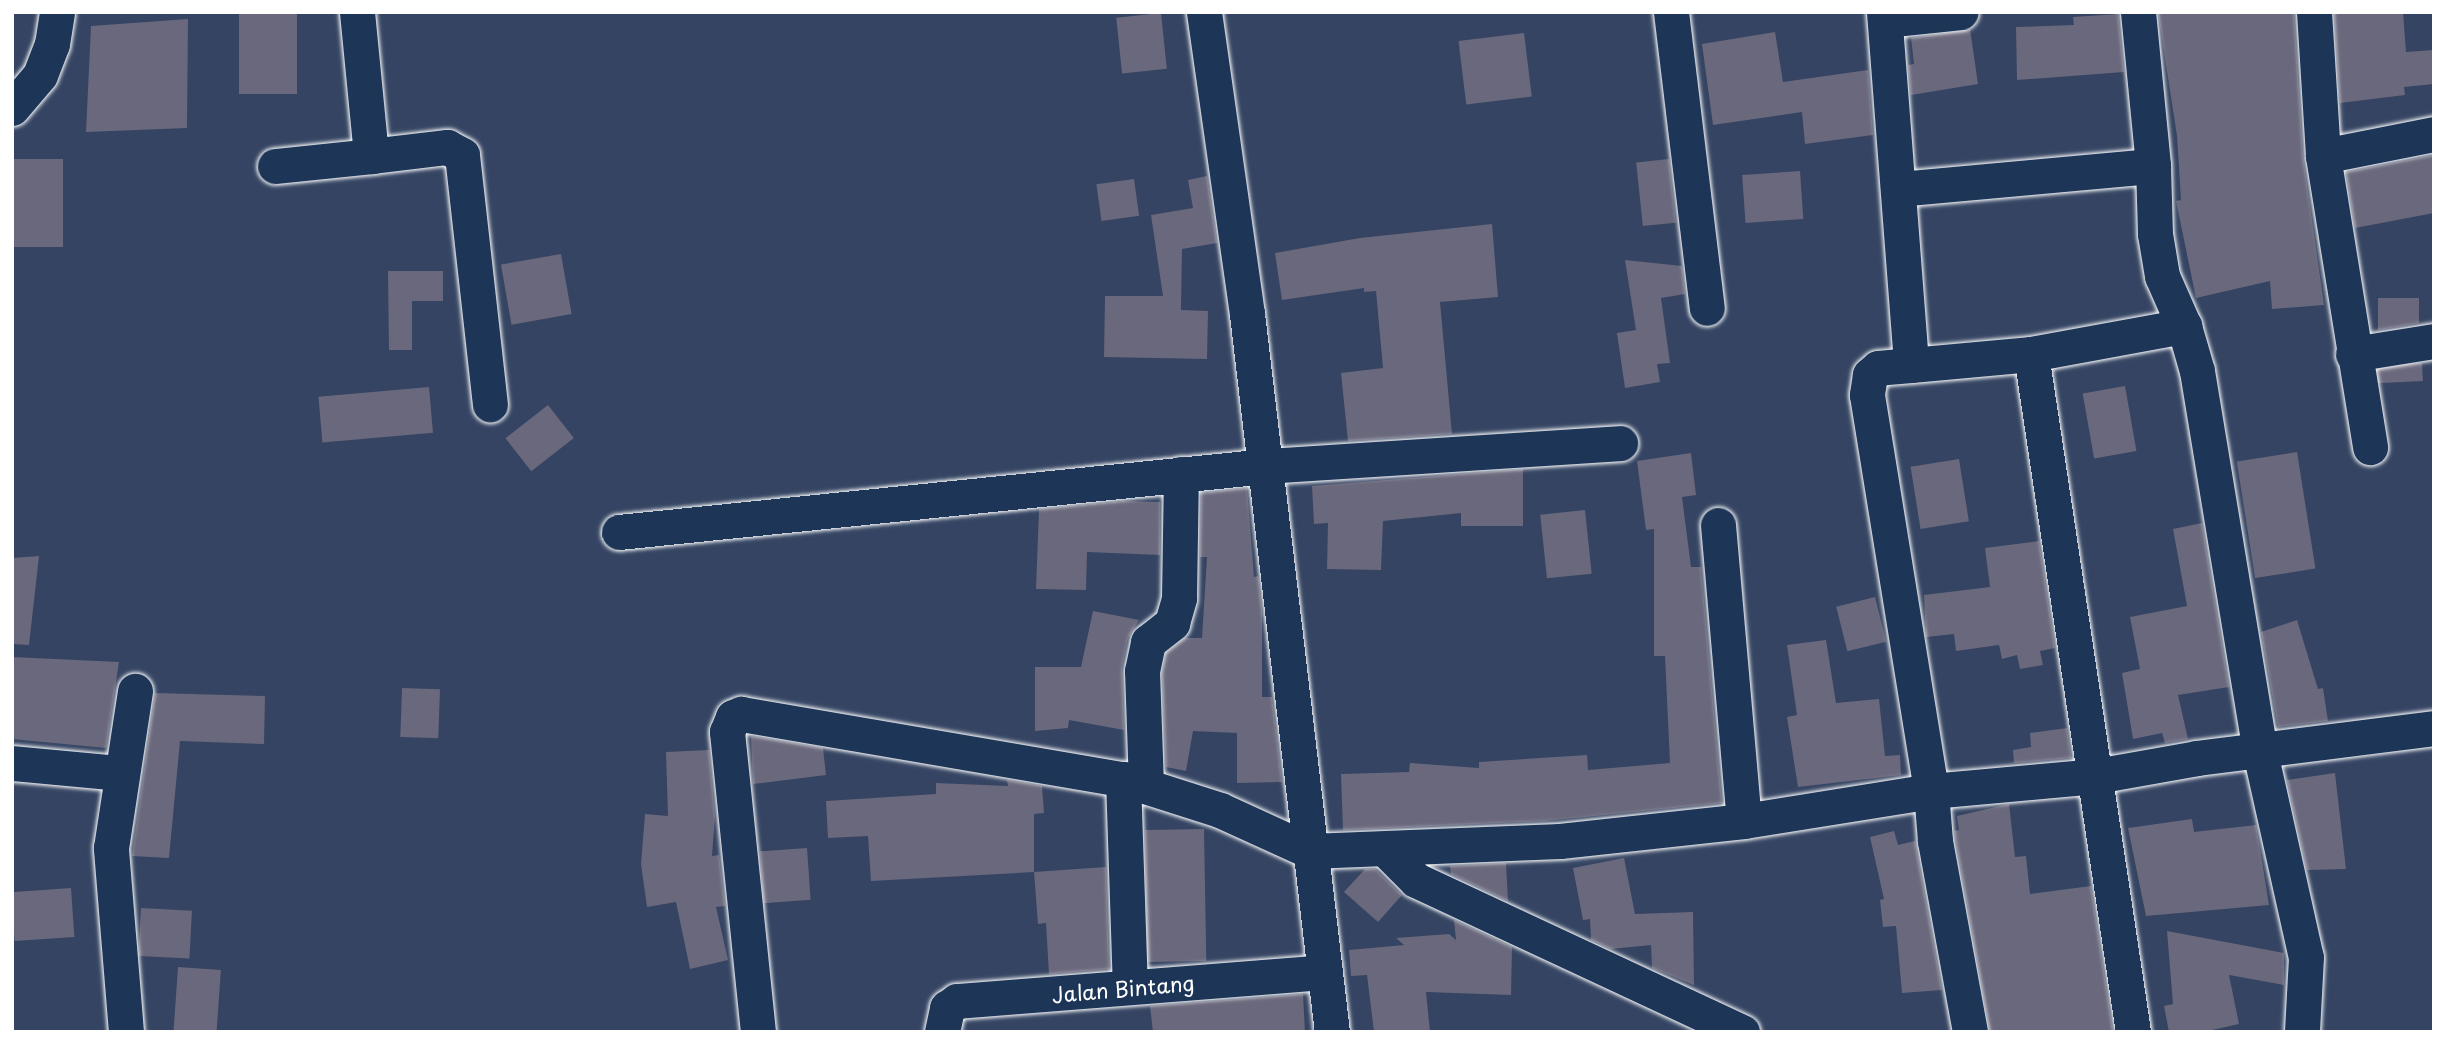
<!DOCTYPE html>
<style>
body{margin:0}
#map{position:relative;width:2446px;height:1044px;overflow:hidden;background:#344462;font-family:"Playpen Sans",sans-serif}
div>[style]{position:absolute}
.building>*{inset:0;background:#6a687c;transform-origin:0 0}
.roads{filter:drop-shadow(0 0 2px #fff) drop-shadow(0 0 2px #fff)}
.street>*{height:35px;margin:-17.5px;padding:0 17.5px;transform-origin:17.5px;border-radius:17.5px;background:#1d3557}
span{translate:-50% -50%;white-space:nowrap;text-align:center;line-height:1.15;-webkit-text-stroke:5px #1d3557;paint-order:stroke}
.street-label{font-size:21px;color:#fff}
.frame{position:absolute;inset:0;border:14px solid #fff;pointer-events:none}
</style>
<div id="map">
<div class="building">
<i style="left:239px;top:12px;width:58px;height:82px"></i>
<i style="clip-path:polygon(2158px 12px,2294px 12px,2303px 157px,2324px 305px,2272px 309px,2270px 281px,2196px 298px,2176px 201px,2181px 200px,2177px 136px)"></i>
<i style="clip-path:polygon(2334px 12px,2403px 12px,2406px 52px,2434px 50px,2434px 84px,2404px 87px,2405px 95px,2340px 103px)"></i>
<i style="left:1161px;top:13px;width:56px;height:45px;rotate:84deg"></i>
<i style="clip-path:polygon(2118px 14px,2124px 72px,2017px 80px,2016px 27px,2074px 25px,2073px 17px)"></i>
<i style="clip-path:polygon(188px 19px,187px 128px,86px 132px,91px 26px)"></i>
<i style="clip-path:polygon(1970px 29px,1978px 84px,1911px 95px,1908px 65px,1914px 64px,1911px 38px)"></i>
<i style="clip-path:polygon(1775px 32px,1783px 82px,1868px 70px,1873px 135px,1805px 144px,1802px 112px,1713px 125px,1702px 44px)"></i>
<i style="left:1524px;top:33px;width:64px;height:66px;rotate:83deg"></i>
<i style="clip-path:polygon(2434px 155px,2434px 213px,2355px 228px,2346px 172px)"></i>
<i style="left:63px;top:159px;width:88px;height:51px;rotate:90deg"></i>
<i style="left:1669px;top:159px;width:64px;height:33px;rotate:84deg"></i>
<i style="left:1800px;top:171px;width:48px;height:58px;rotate:86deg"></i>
<i style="clip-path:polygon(1207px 176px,1217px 243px,1182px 249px,1181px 310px,1208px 311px,1207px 359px,1104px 357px,1105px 296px,1163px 296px,1151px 215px,1193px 208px,1188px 180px)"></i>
<i style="left:1134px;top:179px;width:37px;height:38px;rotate:82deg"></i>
<i style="clip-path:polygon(1492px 224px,1498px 297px,1440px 302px,1452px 434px,1348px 441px,1341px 373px,1383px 368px,1376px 291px,1364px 292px,1364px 288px,1282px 300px,1275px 253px,1360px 238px)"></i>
<i style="left:561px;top:254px;width:61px;height:61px;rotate:80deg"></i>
<i style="clip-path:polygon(1625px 260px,1682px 266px,1685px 294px,1661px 298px,1670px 363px,1657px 364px,1660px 382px,1625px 388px,1617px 333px,1636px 330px)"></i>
<i style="clip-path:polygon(388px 271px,443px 271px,443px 301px,412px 301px,412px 350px,389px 350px)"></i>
<i style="clip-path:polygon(2378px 298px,2419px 298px,2419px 323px,2378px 330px)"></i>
<i style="left:2422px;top:363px;width:18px;height:45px;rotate:87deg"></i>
<i style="left:2125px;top:386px;width:66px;height:43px;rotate:80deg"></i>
<i style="left:429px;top:387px;width:46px;height:111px;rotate:85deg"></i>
<i style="left:548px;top:405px;width:42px;height:54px;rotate:52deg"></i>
<i style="left:2297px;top:452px;width:118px;height:61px;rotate:81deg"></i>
<i style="clip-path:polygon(1691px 453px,1696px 495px,1682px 497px,1691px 567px,1701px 567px,1722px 803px,1545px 821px,1343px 830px,1341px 774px,1409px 772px,1410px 763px,1479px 768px,1479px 762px,1587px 755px,1588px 770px,1670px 763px,1665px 656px,1654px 656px,1654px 529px,1646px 530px,1637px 461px)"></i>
<i style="left:1959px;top:459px;width:63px;height:49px;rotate:81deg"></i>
<i style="clip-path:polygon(1523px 469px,1523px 526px,1461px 526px,1461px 513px,1383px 521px,1381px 570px,1327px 569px,1328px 523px,1314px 524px,1312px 486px)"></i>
<i style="clip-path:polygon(1247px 488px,1254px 577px,1258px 576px,1262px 609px,1262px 697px,1272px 697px,1282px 782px,1237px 783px,1237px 733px,1193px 731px,1186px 771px,1166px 767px,1162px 673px,1166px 653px,1185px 638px,1202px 638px,1207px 557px,1200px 557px,1201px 493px)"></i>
<i style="clip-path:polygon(1124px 501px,1160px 502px,1160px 555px,1087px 552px,1086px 590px,1036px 589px,1039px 509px)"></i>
<i style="left:1585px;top:510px;width:64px;height:45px;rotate:84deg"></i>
<i style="clip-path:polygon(2202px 523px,2229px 687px,2178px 695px,2188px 739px,2165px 743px,2162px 733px,2133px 739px,2122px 673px,2140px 669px,2130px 617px,2187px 606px,2173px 529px)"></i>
<i style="clip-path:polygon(2039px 541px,2055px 648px,2040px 651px,2043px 665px,2020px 669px,2017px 655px,2002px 659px,1999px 645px,1956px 651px,1954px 634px,1926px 637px,1924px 595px,1990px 587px,1985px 548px)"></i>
<i style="clip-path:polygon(39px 556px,29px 645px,12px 644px,12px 558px)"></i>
<i style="left:1875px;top:597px;width:46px;height:40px;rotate:76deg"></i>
<i style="clip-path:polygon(1093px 611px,1139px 620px,1128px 638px,1122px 667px,1124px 730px,1069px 720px,1068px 728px,1035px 731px,1035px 667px,1081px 667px)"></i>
<i style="clip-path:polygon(2297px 620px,2318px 689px,2323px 688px,2328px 721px,2278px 727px,2261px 632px)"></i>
<i style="clip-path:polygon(1826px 640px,1836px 703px,1879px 699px,1885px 756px,1900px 755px,1901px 775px,1798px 787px,1787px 717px,1797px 715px,1787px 645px)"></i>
<i style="clip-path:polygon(12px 657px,119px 662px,106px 748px,12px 739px)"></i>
<i style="left:402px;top:688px;width:38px;height:49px;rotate:2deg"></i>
<i style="clip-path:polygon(155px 693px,265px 696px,264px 744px,180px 741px,169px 858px,132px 856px)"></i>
<i style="clip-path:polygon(2067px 728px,2071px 758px,2014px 763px,2013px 750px,2031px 747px,2030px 733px)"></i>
<i style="clip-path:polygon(751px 736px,823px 748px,826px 775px,753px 784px)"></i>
<i style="clip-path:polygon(709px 750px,715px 816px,712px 856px,719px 855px,725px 906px,716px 907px,728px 960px,690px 969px,676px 902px,647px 907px,641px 864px,645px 814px,668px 816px,666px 752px)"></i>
<i style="clip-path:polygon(2335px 773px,2346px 869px,2307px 870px,2287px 780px)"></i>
<i style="clip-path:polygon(1007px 780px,1042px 786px,1044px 813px,1034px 814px,1034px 872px,871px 881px,868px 836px,828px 838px,826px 801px,936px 794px,936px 783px,1008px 786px)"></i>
<i style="clip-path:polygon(2009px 804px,2015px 857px,2026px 856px,2030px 894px,2091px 886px,2113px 1032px,1990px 1032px,1954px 831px,1959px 830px,1957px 816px)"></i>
<i style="clip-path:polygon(2192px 819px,2194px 832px,2256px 825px,2269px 905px,2146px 916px,2128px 828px)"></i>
<i style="left:1204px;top:829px;width:132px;height:59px;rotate:89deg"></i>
<i style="clip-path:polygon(1894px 831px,1898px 845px,1915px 841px,1942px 990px,1902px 993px,1896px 926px,1883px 927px,1880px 900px,1884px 899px,1870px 837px)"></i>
<i style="left:807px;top:848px;width:52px;height:47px;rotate:86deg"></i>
<i style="clip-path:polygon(1624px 858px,1635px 914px,1693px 912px,1694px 985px,1652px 968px,1651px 945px,1611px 949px,1591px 940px,1590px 919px,1583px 920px,1573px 868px)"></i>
<i style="clip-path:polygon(1506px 863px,1508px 901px,1451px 874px,1450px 866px)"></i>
<i style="clip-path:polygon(1106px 867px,1109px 969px,1049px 974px,1046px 923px,1038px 924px,1034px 872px)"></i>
<i style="clip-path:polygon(1365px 869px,1375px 869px,1402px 895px,1378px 922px,1344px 892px)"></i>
<i style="left:71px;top:888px;width:49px;height:60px;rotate:86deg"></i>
<i style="left:141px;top:908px;width:51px;height:48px;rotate:3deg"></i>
<i style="clip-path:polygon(1454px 920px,1512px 947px,1511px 995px,1426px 992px,1430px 1032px,1374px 1032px,1367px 975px,1351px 976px,1349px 950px,1404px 945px,1396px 938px,1449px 934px,1456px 940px)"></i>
<i style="clip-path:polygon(2167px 931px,2284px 953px,2284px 985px,2229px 975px,2239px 1024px,2203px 1032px,2169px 1032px,2164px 1006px,2173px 1004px)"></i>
<i style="left:178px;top:967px;width:43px;height:65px;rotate:4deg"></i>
<i style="clip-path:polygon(1303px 994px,1305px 1032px,1153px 1032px,1150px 1006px)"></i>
</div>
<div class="roads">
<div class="street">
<i style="left:357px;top:12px;width:145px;rotate:84.4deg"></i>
<i style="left:371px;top:156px;width:77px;rotate:-6.8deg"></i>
<i style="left:447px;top:147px;width:17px;rotate:28deg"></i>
<i style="left:462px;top:155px;width:251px;rotate:83.6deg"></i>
<i style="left:1204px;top:12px;width:305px;rotate:81.9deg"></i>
<i style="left:1247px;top:314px;width:723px;rotate:83.25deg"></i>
<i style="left:1671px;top:12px;width:298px;rotate:83.1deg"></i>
<i style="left:1884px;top:12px;width:354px;rotate:85.6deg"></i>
<i style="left:1911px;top:365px;width:33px;rotate:175deg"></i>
<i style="left:1878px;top:368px;width:11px;rotate:139deg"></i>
<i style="left:1870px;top:375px;width:20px;rotate:99deg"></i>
<i style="left:1867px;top:395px;width:401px;rotate:80.8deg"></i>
<i style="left:1931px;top:791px;width:50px;rotate:85.4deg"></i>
<i style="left:1935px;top:841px;width:194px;rotate:79.6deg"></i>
<i style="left:2138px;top:12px;width:155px;rotate:84.4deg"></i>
<i style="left:2153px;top:166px;width:68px;rotate:88.3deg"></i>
<i style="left:2155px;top:234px;width:43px;rotate:80.5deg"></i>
<i style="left:2162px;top:276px;width:55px;rotate:66.3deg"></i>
<i style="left:2184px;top:326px;width:47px;rotate:73.9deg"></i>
<i style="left:2197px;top:371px;width:386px;rotate:80.6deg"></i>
<i style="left:2260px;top:752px;width:210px;rotate:77.4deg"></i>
<i style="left:2306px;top:957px;width:75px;rotate:93.1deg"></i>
<i style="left:2314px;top:12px;width:144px;rotate:86.4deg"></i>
<i style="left:2323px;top:156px;width:295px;rotate:80.8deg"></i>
<i style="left:1885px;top:20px;width:76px;rotate:-6deg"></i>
<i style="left:12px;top:108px;width:43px;rotate:-49.7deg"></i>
<i style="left:40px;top:75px;width:33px;rotate:-69deg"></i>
<i style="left:52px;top:44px;width:32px;rotate:-81deg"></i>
<i style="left:2323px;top:156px;width:113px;rotate:-11.2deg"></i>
<i style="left:275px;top:166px;width:97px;rotate:-5.9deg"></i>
<i style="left:1898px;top:189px;width:256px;rotate:-5.2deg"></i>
<i style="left:2031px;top:354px;width:686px;rotate:81.44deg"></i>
<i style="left:2353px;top:354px;width:82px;rotate:-9.1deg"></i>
<i style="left:1911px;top:365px;width:121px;rotate:-5.2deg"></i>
<i style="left:2031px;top:354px;width:156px;rotate:-10.4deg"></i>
<i style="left:1718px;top:525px;width:297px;rotate:85deg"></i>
<i style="left:619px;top:532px;width:650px;rotate:-5.82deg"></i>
<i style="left:1266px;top:466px;width:355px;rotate:-3.7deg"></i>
<i style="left:12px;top:763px;width:108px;rotate:5.3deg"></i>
<i style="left:1123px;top:779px;width:207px;rotate:88.1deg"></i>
<i style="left:1146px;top:785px;width:114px;rotate:-92deg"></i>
<i style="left:1142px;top:671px;width:30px;rotate:-78deg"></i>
<i style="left:1148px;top:642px;width:31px;rotate:-38deg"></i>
<i style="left:1172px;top:623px;width:26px;rotate:-74deg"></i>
<i style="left:1179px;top:598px;width:124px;rotate:-89.1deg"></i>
<i style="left:1386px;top:850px;width:42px;rotate:45deg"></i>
<i style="left:1416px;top:880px;width:360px;rotate:25deg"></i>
<i style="left:126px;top:1032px;width:185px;rotate:-94.7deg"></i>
<i style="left:111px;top:848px;width:159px;rotate:-81.3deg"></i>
<i style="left:758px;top:1032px;width:302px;rotate:-95.9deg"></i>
<i style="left:727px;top:732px;width:16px;rotate:-68deg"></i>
<i style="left:733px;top:717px;width:9px;rotate:-21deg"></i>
<i style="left:741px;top:714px;width:387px;rotate:9.7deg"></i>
<i style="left:1123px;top:779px;width:102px;rotate:17.7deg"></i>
<i style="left:1220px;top:810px;width:99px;rotate:24.5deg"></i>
<i style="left:1310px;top:851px;width:250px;rotate:-2.3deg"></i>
<i style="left:1560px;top:841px;width:185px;rotate:-6.2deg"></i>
<i style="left:1744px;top:821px;width:189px;rotate:-9.1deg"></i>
<i style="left:1931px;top:791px;width:166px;rotate:-5.2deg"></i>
<i style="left:2096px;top:776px;width:103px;rotate:-10.1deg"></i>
<i style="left:2197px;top:758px;width:239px;rotate:-7.2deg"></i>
<i style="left:942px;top:1032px;width:25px;rotate:-78deg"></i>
<i style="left:947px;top:1008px;width:12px;rotate:-35deg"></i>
<i style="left:957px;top:1001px;width:369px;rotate:-4.5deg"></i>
</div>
</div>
<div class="street-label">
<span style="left:1123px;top:988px;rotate:-5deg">Jalan Bintang</span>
</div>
<div class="frame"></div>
</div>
